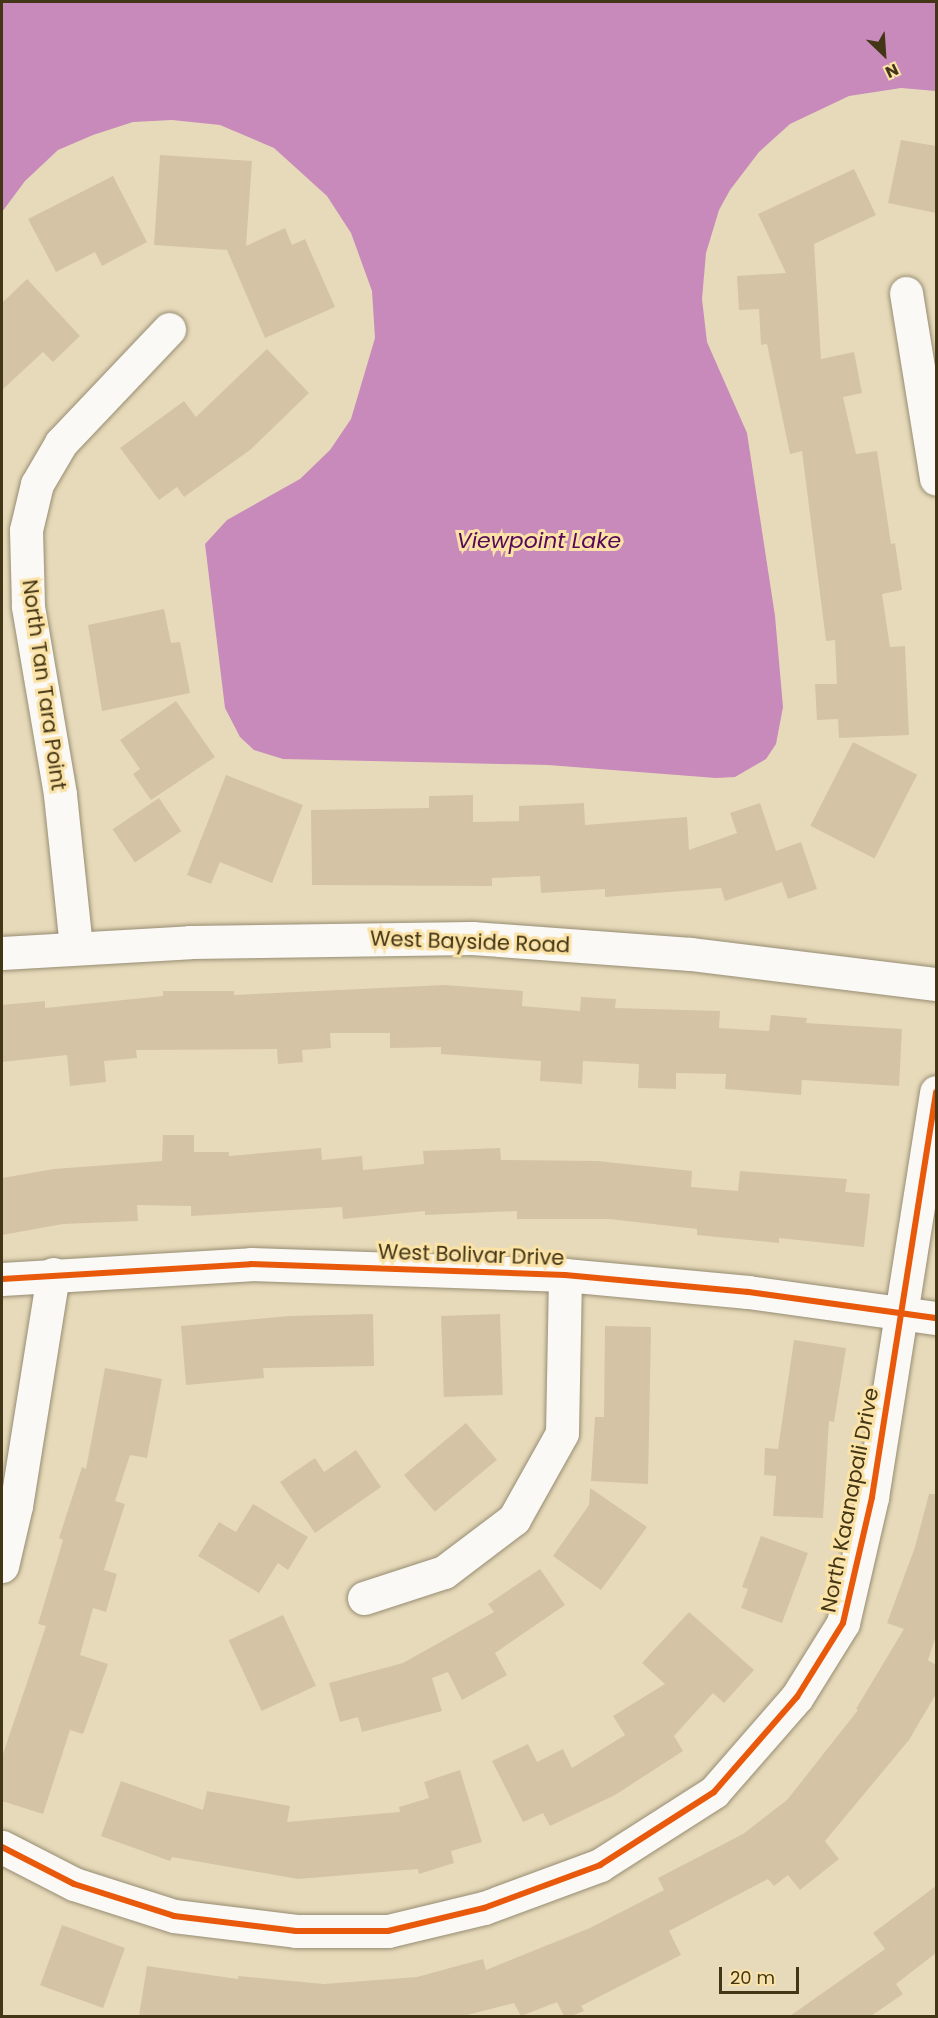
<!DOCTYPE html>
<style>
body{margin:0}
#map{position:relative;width:938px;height:2018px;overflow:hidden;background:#e7daba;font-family:Poppins,sans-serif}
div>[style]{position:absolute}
.water>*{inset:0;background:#c88aba}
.building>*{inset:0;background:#d5c3a6;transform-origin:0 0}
.roads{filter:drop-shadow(0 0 2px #978d73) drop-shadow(0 0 2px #978d73)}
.minor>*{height:33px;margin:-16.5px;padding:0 16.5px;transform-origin:16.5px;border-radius:16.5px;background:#fbf9f5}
.cycleway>*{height:6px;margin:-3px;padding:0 3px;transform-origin:3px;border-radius:3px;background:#e8590c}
span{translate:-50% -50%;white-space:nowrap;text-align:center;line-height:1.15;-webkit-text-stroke:6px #fbe2a6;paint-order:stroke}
.street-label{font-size:21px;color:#433616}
.water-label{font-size:22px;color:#580859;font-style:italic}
.frame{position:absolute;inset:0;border:3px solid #433616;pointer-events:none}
.north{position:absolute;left:854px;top:24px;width:60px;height:60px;-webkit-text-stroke:4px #fbe2a6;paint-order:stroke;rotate:155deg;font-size:16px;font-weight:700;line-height:24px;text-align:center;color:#433616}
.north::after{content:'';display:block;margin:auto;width:21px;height:27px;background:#433616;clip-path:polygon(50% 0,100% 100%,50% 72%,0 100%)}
.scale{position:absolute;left:719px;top:1967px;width:80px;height:27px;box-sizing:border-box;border:3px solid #433616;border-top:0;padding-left:8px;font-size:18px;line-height:21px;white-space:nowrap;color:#433616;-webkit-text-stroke:4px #fbe2a6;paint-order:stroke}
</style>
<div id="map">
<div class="water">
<i style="clip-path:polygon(2px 2px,936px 2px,936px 91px,901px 88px,849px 96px,790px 124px,759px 152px,730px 190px,719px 210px,706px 253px,702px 299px,707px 342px,747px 433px,775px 616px,783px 707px,776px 744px,766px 759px,735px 777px,716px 778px,548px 765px,283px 759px,254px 750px,240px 737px,225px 708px,205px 544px,227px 520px,300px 479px,330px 450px,351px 419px,375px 338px,372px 291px,351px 233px,327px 196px,274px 148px,220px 125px,172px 120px,133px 122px,93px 135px,58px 150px,25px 181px,2px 212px)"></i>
</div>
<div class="building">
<i style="clip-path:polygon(901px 140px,936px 146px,936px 213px,888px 203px)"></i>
<i style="clip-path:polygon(160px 155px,252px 161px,246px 246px,285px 228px,292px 245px,305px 239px,335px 307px,265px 338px,227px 250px,154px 245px)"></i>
<i style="clip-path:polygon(854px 169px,876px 215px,814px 244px,821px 359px,854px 352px,862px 393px,843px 397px,856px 454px,877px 451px,891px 544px,895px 543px,902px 590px,882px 594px,890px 647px,905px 646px,909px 735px,839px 738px,838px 719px,817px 720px,815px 684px,837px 684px,835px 640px,826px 641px,802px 451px,790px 454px,767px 344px,761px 345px,759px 309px,739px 310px,737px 276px,786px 273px,758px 214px)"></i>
<i style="clip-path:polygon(113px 176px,147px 242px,102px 266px,95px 252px,56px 272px,28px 219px)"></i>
<i style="clip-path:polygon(27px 279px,80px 336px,53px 362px,43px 352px,2px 390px,2px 303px)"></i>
<i style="clip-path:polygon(267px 349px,309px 393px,250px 450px,184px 497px,177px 487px,159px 500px,120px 448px,184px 401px,196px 417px)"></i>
<i style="clip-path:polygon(164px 609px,171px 643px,180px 642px,190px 693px,102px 711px,88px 625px)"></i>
<i style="clip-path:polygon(176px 701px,215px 757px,151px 800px,133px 774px,140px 769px,120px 740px)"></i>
<i style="left:853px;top:742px;width:72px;height:94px;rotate:27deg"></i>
<i style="clip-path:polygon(226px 775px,303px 805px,272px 883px,220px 862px,211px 884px,187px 875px)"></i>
<i style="clip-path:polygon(473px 795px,473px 822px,519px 821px,519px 806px,584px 803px,585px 825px,687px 817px,689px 850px,737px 833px,730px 813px,760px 803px,776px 851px,801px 842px,817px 889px,788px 899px,782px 882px,725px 901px,721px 888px,605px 897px,605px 889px,541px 893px,540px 876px,492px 878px,492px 886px,312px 885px,311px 810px,429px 808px,429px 796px)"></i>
<i style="left:159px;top:798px;width:40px;height:56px;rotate:56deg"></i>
<i style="clip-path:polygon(445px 985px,523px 991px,522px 1006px,580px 1011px,581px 997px,616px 999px,615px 1008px,720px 1011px,719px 1028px,769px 1031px,771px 1015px,807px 1018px,806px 1023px,902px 1029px,899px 1086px,802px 1080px,801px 1095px,725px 1089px,726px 1074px,676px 1073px,676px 1089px,638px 1088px,639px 1064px,583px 1061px,582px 1084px,540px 1081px,541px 1061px,441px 1054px,441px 1047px,390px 1048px,390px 1033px,330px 1033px,331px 1048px,302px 1050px,303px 1062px,278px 1064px,277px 1049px,136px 1050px,137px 1058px,104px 1061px,106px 1082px,70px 1086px,67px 1055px,2px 1062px,2px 1005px,45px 1001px,45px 1008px,163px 996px,163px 991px,234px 991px,234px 995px)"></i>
<i style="clip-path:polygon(163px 1135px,194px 1135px,194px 1152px,229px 1152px,229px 1156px,321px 1148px,322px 1160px,362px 1156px,363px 1170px,424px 1164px,423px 1151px,500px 1148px,501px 1160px,597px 1161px,692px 1171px,691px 1187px,738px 1191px,740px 1171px,847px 1179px,845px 1192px,870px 1194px,864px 1247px,779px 1238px,779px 1243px,697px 1235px,697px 1229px,609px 1219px,517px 1219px,517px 1211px,425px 1215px,425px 1211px,343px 1219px,342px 1207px,191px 1216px,191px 1206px,137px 1205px,138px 1221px,63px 1224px,2px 1235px,2px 1178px,54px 1169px,162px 1161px)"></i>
<i style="clip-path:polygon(373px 1314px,374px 1366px,263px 1368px,264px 1378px,186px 1385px,181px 1326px,289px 1316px)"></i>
<i style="left:500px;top:1314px;width:81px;height:59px;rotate:88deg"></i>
<i style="clip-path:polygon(605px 1326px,651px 1327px,648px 1484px,591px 1481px,595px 1417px,604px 1417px)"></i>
<i style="clip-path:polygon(794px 1340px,846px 1348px,834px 1422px,829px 1421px,823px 1518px,773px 1516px,776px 1476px,764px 1475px,765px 1448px,778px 1449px)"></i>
<i style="clip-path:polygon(105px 1368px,162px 1379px,147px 1458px,130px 1455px,115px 1501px,125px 1504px,104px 1570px,117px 1574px,106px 1612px,93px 1608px,80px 1655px,108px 1664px,83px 1734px,70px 1730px,43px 1814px,2px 1801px,2px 1757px,46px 1626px,38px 1624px,63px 1540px,59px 1538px,82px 1467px,86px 1469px)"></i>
<i style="left:466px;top:1423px;width:48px;height:81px;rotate:50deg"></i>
<i style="clip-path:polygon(356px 1450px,381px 1487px,315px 1533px,280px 1482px,315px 1458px,324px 1472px)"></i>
<i style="clip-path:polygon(590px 1488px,647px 1527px,601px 1590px,553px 1556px,589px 1505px)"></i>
<i style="clip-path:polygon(929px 1494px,936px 1494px,936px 1636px,928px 1660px,936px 1665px,936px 1694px,909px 1740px,825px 1841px,839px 1859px,800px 1890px,788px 1875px,774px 1886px,768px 1879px,669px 1931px,681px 1955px,581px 2006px,584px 2011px,571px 2016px,564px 2016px,557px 2002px,521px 2016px,514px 2003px,463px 2016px,139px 2016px,147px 1966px,238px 1979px,238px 1976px,324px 1984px,417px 1977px,483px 1959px,486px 1970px,590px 1928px,664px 1890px,658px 1878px,743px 1834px,787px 1800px,858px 1710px,856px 1709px,904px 1629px,887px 1623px,915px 1547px)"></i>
<i style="clip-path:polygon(253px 1504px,308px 1537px,288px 1570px,278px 1563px,259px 1593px,198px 1556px,219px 1522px,236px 1532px)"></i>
<i style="clip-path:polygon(761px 1536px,808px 1553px,782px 1623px,741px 1608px,748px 1589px,742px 1587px)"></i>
<i style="clip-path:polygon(540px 1569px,565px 1605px,495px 1653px,507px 1675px,462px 1700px,448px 1672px,432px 1678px,442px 1711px,362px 1732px,358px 1717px,340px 1722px,329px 1683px,403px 1663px,494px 1612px,488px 1604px)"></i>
<i style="clip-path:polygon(689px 1612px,754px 1670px,724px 1703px,713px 1693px,674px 1736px,683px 1751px,615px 1795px,550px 1826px,543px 1813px,523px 1822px,492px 1761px,528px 1744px,537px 1762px,563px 1749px,572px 1768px,625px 1735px,613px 1716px,665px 1684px,642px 1663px)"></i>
<i style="left:283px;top:1615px;width:78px;height:60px;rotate:65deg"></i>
<i style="clip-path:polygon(460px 1770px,482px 1842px,451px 1851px,454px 1863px,419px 1874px,418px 1869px,298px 1879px,172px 1857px,170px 1861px,101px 1836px,121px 1781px,203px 1810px,207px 1791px,290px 1806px,287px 1822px,400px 1812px,399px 1807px,429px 1798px,424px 1782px)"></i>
<i style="clip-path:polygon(936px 1886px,936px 1953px,896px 1984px,903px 1994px,871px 2016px,790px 2016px,885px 1949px,873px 1933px)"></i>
<i style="left:62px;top:1925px;width:67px;height:64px;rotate:20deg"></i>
</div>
<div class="roads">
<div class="minor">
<i style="left:906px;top:293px;width:188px;rotate:80.8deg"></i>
<i style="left:76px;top:947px;width:154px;rotate:-96deg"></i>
<i style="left:60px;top:794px;width:191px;rotate:-99.7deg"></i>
<i style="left:28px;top:606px;width:76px;rotate:-91.5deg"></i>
<i style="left:26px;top:530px;width:47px;rotate:-76.6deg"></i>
<i style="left:37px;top:484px;width:48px;rotate:-59.7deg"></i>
<i style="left:61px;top:443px;width:157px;rotate:-46.5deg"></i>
<i style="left:2px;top:953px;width:188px;rotate:-3.3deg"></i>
<i style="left:190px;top:942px;width:282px;rotate:-0.8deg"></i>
<i style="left:472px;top:938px;width:219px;rotate:4.2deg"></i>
<i style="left:690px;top:954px;width:248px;rotate:7deg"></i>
<i style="left:2px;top:1279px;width:249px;rotate:-3.4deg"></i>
<i style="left:251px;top:1264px;width:314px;rotate:2deg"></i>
<i style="left:565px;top:1275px;width:184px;rotate:5.3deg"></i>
<i style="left:748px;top:1292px;width:190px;rotate:7.9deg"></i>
<i style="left:2px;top:1566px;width:62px;rotate:-76.9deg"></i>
<i style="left:16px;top:1506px;width:235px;rotate:-80.9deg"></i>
<i style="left:364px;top:1598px;width:84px;rotate:-18deg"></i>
<i style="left:444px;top:1572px;width:88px;rotate:-37.1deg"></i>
<i style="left:514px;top:1519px;width:98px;rotate:-60.8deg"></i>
<i style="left:562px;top:1433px;width:158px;rotate:-88.9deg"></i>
<i style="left:2px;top:1847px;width:81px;rotate:27.2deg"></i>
<i style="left:74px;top:1884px;width:105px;rotate:17.7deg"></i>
<i style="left:174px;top:1916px;width:123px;rotate:7deg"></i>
<i style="left:296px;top:1931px;width:92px"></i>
<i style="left:388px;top:1931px;width:99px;rotate:-13.5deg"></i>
<i style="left:484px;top:1908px;width:124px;rotate:-20.3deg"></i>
<i style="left:600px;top:1865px;width:135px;rotate:-32.6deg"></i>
<i style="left:714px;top:1792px;width:126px;rotate:-48.9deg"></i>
<i style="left:797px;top:1697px;width:87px;rotate:-58.1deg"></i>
<i style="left:843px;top:1623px;width:129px;rotate:-77deg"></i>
<i style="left:872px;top:1497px;width:410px;rotate:-81deg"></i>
</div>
</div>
<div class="cycleway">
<i style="left:2px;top:1279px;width:249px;rotate:-3.4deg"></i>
<i style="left:251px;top:1264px;width:314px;rotate:2deg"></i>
<i style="left:565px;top:1275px;width:184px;rotate:5.3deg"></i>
<i style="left:748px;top:1292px;width:190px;rotate:7.9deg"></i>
<i style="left:2px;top:1847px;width:81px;rotate:27.2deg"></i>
<i style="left:74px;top:1884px;width:105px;rotate:17.7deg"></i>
<i style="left:174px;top:1916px;width:123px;rotate:7deg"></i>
<i style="left:296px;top:1931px;width:92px"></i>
<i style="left:388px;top:1931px;width:99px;rotate:-13.5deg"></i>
<i style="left:484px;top:1908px;width:124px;rotate:-20.3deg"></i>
<i style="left:600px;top:1865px;width:135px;rotate:-32.6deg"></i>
<i style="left:714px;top:1792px;width:126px;rotate:-48.9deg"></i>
<i style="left:797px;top:1697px;width:87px;rotate:-58.1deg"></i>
<i style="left:843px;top:1623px;width:129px;rotate:-77deg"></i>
<i style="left:872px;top:1497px;width:410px;rotate:-81deg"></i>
</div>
<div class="street-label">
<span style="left:44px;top:685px;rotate:82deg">North Tan Tara Point</span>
<span style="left:470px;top:942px;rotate:2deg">West Bayside Road</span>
<span style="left:471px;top:1255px;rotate:2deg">West Bolivar Drive</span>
<span style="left:850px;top:1500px;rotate:-79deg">North Kaanapali Drive</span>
</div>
<div class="water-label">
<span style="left:539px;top:541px">Viewpoint Lake</span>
</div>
<div class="frame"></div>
<div class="north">N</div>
<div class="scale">20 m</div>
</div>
